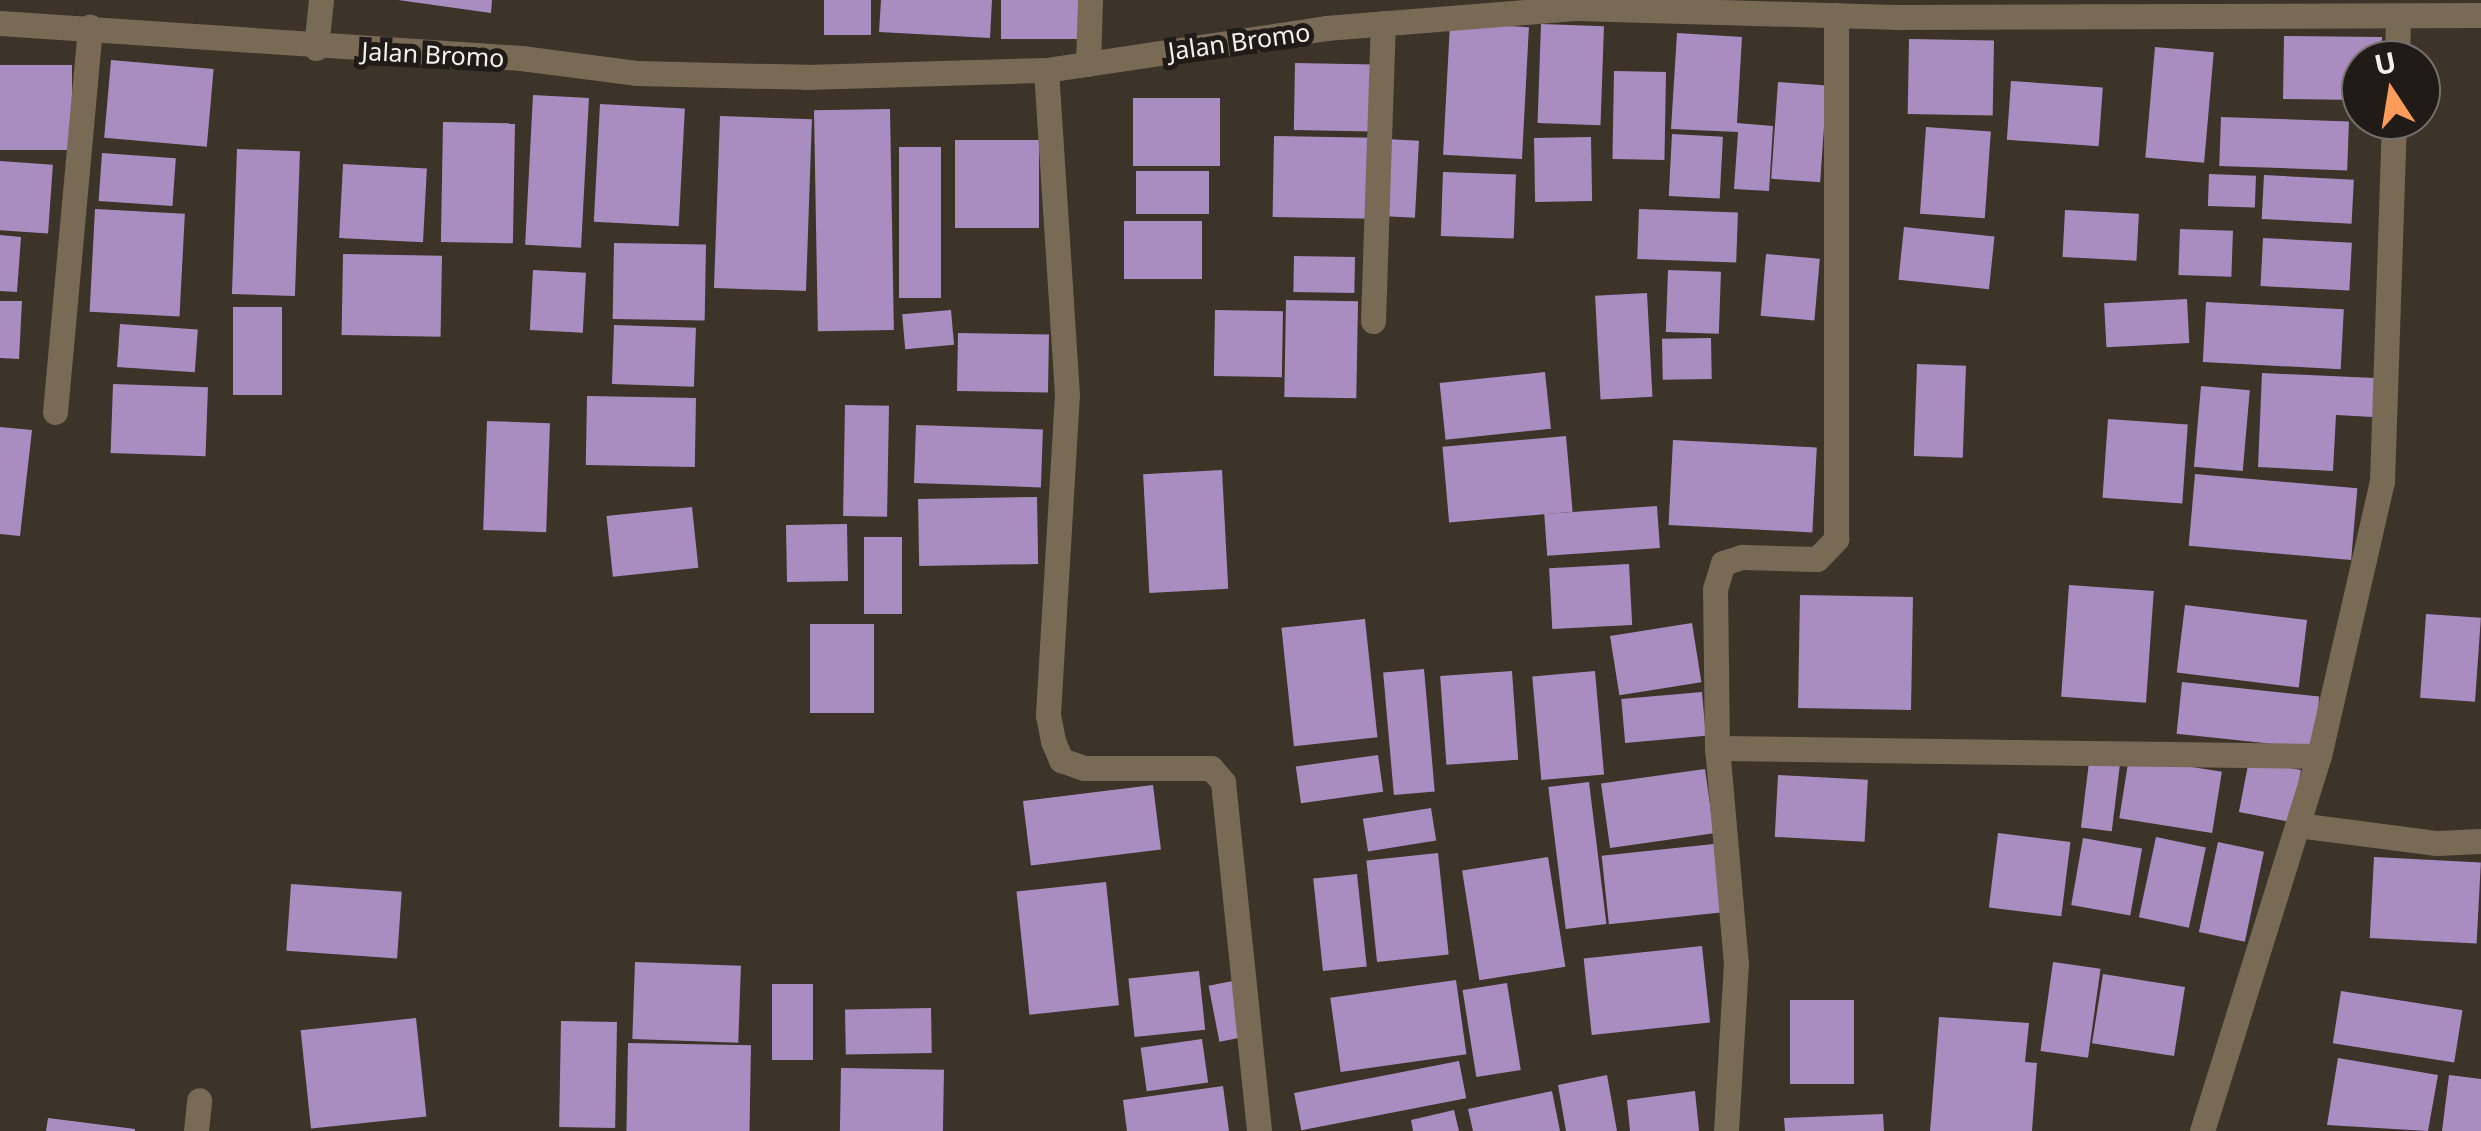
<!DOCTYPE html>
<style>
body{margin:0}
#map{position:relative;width:2481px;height:1131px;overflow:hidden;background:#3c3329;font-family:"Noto Sans",sans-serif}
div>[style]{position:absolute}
.building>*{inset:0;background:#a98dc0;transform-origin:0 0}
.minor>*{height:25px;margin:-12.5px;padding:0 12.5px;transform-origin:12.5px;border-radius:12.5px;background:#796a56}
span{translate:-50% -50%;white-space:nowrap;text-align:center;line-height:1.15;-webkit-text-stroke:10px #201b17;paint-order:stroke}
.street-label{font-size:25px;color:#f5efe8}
.north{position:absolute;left:2341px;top:40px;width:100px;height:100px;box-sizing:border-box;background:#201b17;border:2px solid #75706b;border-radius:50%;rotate:348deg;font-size:28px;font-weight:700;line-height:40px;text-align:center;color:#f5efe8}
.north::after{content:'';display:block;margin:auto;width:35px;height:45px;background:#ff9b5b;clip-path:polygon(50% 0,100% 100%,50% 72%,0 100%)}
</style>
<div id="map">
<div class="building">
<i style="clip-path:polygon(398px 0,492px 0,491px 13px)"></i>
<i style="left:824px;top:0;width:47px;height:35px"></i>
<i style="clip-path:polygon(881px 0,992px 0,990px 38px,879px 32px)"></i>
<i style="left:1001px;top:0;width:78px;height:39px"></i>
<i style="left:1450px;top:23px;width:79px;height:132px;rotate:3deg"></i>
<i style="left:1541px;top:24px;width:63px;height:99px;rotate:2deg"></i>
<i style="clip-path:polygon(1677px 33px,1742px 37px,1737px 123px,1773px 126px,1769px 191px,1734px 189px,1738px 132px,1671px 129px)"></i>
<i style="clip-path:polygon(2284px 36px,2382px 37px,2381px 60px,2361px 60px,2361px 100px,2283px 99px)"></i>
<i style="left:1909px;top:39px;width:85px;height:75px;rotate:1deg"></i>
<i style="left:2155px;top:47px;width:59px;height:111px;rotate:5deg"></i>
<i style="left:111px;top:60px;width:103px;height:78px;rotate:5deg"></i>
<i style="left:1295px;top:63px;width:80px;height:67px;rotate:1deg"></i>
<i style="left:0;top:65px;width:72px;height:85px"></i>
<i style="left:1614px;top:71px;width:52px;height:88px;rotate:1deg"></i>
<i style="left:2011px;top:81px;width:92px;height:59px;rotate:4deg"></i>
<i style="left:1778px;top:82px;width:49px;height:97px;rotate:4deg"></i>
<i style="left:533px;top:95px;width:56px;height:150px;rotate:3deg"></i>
<i style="left:1133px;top:98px;width:87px;height:68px"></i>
<i style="left:600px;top:104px;width:85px;height:118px;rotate:3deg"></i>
<i style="left:890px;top:109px;width:221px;height:76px;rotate:89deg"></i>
<i style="left:720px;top:116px;width:92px;height:172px;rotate:2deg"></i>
<i style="left:2221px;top:117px;width:128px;height:49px;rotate:2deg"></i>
<i style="left:443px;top:122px;width:72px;height:120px;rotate:1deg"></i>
<i style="left:1926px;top:127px;width:65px;height:87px;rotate:4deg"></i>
<i style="left:1672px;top:134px;width:51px;height:62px;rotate:3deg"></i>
<i style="left:1274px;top:136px;width:101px;height:81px;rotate:1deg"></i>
<i style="left:1591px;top:137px;width:64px;height:57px;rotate:89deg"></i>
<i style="left:1385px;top:139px;width:34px;height:77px;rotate:3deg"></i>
<i style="left:955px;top:140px;width:84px;height:88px"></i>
<i style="left:899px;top:147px;width:42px;height:151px"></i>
<i style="left:237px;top:149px;width:63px;height:145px;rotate:2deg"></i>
<i style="left:102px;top:153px;width:74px;height:48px;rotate:4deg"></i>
<i style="left:0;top:161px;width:53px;height:69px;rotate:4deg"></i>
<i style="left:343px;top:164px;width:84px;height:74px;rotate:3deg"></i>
<i style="left:1209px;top:171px;width:43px;height:73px;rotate:90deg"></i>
<i style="left:1443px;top:172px;width:73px;height:64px;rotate:2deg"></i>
<i style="left:2209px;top:174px;width:47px;height:32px;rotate:2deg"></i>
<i style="left:2264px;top:175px;width:90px;height:44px;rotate:3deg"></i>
<i style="left:95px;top:209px;width:90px;height:103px;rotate:3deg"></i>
<i style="left:1639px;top:209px;width:99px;height:50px;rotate:2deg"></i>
<i style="left:2065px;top:210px;width:74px;height:47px;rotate:3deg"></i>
<i style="left:1202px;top:221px;width:58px;height:78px;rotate:90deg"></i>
<i style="left:1904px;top:227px;width:91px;height:53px;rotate:6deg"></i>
<i style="left:2180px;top:229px;width:53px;height:46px;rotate:2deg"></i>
<i style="clip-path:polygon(0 235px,21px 237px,17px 292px,0 291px)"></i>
<i style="left:2263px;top:238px;width:89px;height:48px;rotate:3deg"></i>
<i style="left:614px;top:243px;width:92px;height:76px;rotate:1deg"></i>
<i style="left:343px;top:254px;width:99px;height:81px;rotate:1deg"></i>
<i style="left:1766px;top:254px;width:54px;height:62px;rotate:5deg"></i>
<i style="left:1294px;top:256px;width:61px;height:36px;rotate:1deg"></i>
<i style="left:533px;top:270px;width:53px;height:60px;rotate:3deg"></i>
<i style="left:1668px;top:270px;width:53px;height:62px;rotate:2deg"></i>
<i style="left:1647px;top:293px;width:104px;height:52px;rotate:87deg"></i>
<i style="left:2187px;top:299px;width:44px;height:83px;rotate:87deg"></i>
<i style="left:1286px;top:300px;width:72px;height:97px;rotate:1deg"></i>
<i style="clip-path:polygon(0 301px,22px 301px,19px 359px,0 358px)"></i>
<i style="left:2206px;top:302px;width:138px;height:60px;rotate:3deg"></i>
<i style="left:233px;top:307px;width:49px;height:88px"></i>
<i style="left:951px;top:310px;width:35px;height:49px;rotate:85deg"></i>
<i style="left:1215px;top:310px;width:68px;height:66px;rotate:1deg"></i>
<i style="left:120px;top:324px;width:78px;height:43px;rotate:4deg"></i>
<i style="left:614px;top:325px;width:82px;height:59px;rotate:2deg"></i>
<i style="left:958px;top:333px;width:91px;height:58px;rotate:1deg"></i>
<i style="left:1711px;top:338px;width:41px;height:49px;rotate:89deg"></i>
<i style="left:1917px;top:364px;width:49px;height:92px;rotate:2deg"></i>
<i style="left:1545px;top:372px;width:57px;height:106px;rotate:84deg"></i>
<i style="clip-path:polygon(2262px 373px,2375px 378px,2373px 417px,2336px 415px,2333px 471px,2258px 467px)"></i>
<i style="left:113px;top:384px;width:95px;height:69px;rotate:2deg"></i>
<i style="left:2201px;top:386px;width:49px;height:81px;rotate:5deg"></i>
<i style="left:587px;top:396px;width:109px;height:69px;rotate:1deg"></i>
<i style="left:845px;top:405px;width:44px;height:111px;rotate:1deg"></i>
<i style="left:2108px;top:419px;width:80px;height:79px;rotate:4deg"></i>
<i style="left:487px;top:421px;width:63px;height:109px;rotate:2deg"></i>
<i style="left:916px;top:425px;width:127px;height:58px;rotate:2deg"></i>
<i style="clip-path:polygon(0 427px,32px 430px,20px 536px,0 534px)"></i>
<i style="left:1566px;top:436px;width:76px;height:124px;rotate:85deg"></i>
<i style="left:1673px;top:440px;width:144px;height:85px;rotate:3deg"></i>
<i style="left:1222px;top:470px;width:119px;height:79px;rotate:87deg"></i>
<i style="left:2195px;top:474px;width:163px;height:72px;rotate:5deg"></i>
<i style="left:1037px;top:497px;width:67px;height:119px;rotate:89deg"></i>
<i style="left:1657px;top:506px;width:42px;height:113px;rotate:86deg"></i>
<i style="left:692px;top:507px;width:61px;height:86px;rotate:84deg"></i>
<i style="left:847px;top:524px;width:57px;height:61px;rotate:89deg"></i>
<i style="left:864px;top:537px;width:38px;height:77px"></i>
<i style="left:1629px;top:564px;width:61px;height:80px;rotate:87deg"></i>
<i style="left:2069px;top:585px;width:85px;height:112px;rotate:4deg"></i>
<i style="left:1800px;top:595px;width:113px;height:113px;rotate:1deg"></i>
<i style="left:2185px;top:605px;width:123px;height:68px;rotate:7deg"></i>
<i style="left:2426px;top:614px;width:55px;height:84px;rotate:4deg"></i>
<i style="left:1365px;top:619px;width:119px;height:84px;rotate:84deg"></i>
<i style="left:1692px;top:623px;width:60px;height:83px;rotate:81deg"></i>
<i style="left:810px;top:624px;width:64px;height:89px"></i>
<i style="left:1424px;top:669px;width:123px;height:41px;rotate:85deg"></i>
<i style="left:1512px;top:671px;width:89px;height:72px;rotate:86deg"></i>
<i style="left:1595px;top:671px;width:104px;height:63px;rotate:85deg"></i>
<i style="left:2182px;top:682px;width:138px;height:52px;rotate:6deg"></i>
<i style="left:1702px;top:692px;width:44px;height:81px;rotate:85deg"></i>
<i style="left:2090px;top:754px;width:31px;height:74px;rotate:7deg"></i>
<i style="left:1378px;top:755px;width:37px;height:83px;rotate:82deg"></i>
<i style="left:2129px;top:757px;width:94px;height:62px;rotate:9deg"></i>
<i style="left:2249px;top:760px;width:53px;height:53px;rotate:11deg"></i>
<i style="left:1705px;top:769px;width:65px;height:105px;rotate:82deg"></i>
<i style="left:1778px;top:775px;width:90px;height:62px;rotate:3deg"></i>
<i style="left:1589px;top:782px;width:143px;height:41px;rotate:83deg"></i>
<i style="left:1153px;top:785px;width:65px;height:131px;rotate:83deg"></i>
<i style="left:1431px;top:808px;width:33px;height:69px;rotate:81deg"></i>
<i style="left:1998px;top:833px;width:73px;height:75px;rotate:7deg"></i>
<i style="left:2156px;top:837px;width:51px;height:82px;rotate:12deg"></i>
<i style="left:2083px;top:838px;width:60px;height:68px;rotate:10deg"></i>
<i style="left:2218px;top:842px;width:47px;height:92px;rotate:12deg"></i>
<i style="left:1723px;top:843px;width:69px;height:122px;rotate:84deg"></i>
<i style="left:1438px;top:853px;width:102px;height:72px;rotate:84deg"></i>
<i style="left:1548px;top:857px;width:111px;height:87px;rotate:81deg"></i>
<i style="left:2374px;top:857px;width:107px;height:81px;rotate:3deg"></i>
<i style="left:1357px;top:874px;width:93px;height:44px;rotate:84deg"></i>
<i style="left:1106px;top:882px;width:124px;height:90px;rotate:84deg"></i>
<i style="left:291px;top:884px;width:111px;height:67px;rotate:4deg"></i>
<i style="left:1702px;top:946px;width:77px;height:119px;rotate:84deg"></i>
<i style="left:635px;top:962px;width:106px;height:77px;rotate:2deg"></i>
<i style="left:2053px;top:962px;width:48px;height:90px;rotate:8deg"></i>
<i style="left:1199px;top:971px;width:59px;height:71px;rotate:84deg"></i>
<i style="left:2103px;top:974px;width:83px;height:70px;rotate:9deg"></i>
<i style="left:1238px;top:980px;width:57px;height:30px;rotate:79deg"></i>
<i style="left:1456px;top:980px;width:75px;height:127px;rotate:82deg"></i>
<i style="left:1507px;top:983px;width:88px;height:45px;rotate:81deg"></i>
<i style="left:772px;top:984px;width:41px;height:76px"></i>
<i style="left:2341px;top:991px;width:123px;height:53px;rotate:9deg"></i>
<i style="left:1854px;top:1000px;width:84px;height:64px;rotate:90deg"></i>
<i style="left:931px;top:1008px;width:45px;height:86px;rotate:89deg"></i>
<i style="clip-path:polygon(1939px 1017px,2029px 1023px,2025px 1062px,2037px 1063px,2032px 1131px,1930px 1131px)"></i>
<i style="left:416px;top:1018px;width:99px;height:116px;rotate:84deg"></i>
<i style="left:561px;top:1021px;width:56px;height:106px;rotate:1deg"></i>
<i style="left:1202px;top:1039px;width:44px;height:62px;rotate:82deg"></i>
<i style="left:628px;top:1043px;width:123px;height:88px;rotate:1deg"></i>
<i style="clip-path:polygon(2338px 1058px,2438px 1075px,2428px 1131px,2327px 1125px)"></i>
<i style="left:1459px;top:1061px;width:38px;height:168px;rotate:79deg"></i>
<i style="left:841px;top:1068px;width:103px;height:63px;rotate:1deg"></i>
<i style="clip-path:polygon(1607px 1075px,1617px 1131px,1566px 1131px,1558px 1085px)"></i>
<i style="clip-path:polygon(2449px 1075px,2481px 1079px,2481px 1131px,2442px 1131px)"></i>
<i style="clip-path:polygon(1223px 1086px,1229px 1131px,1127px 1131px,1123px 1100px)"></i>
<i style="clip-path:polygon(1552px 1091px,1560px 1131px,1473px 1131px,1468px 1109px)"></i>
<i style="clip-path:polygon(1695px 1091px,1699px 1131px,1630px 1131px,1627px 1100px)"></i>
<i style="clip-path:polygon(1454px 1110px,1459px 1131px,1413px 1131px,1411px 1120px)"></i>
<i style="clip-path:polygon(1883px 1114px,1884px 1131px,1785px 1131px,1784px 1118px)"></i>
<i style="clip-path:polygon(48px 1118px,135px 1129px,135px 1131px,46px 1131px)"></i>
</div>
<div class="minor">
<i style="left:0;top:23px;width:522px;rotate:3.84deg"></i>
<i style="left:521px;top:58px;width:116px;rotate:7.4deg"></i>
<i style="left:636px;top:73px;width:170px;rotate:1.3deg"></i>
<i style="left:806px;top:77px;width:240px;rotate:-1.7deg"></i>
<i style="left:1046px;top:70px;width:283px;rotate:-8.5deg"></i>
<i style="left:1326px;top:28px;width:252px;rotate:-4.6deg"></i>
<i style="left:1577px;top:8px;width:318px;rotate:1.6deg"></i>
<i style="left:1895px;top:17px;width:586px;rotate:-0.2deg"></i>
<i style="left:316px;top:48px;width:48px;rotate:-84.1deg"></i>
<i style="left:2397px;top:60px;width:41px;rotate:-88.6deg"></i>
<i style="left:1088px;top:64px;width:64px;rotate:-88.2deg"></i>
<i style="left:1046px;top:70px;width:325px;rotate:86.3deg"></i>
<i style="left:1067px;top:394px;width:322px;rotate:93.4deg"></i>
<i style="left:1048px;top:715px;width:26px;rotate:79deg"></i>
<i style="left:1053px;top:741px;width:21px;rotate:67deg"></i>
<i style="left:1061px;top:760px;width:24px;rotate:19deg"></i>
<i style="left:1084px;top:768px;width:127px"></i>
<i style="left:1211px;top:768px;width:18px;rotate:49deg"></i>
<i style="left:1223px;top:782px;width:351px;rotate:84.1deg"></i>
<i style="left:1373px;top:321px;width:298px;rotate:-88.1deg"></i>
<i style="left:55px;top:412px;width:387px;rotate:-84.8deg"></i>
<i style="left:1717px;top:748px;width:602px;rotate:0.76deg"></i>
<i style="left:2298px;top:825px;width:140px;rotate:7.4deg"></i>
<i style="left:2437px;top:843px;width:44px;rotate:-2.6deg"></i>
<i style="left:196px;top:1131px;width:31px;rotate:-84deg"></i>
<i style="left:1726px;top:1131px;width:167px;rotate:-86.6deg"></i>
<i style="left:1736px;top:964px;width:217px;rotate:-95deg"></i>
<i style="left:1717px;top:748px;width:159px;rotate:-90.7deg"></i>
<i style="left:1715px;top:589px;width:27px;rotate:-73deg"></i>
<i style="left:1723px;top:563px;width:20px;rotate:-18deg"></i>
<i style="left:1742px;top:557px;width:75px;rotate:1.5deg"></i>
<i style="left:1817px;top:559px;width:28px;rotate:-46deg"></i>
<i style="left:1836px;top:539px;width:524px;rotate:-90deg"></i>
<i style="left:2202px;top:1131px;width:393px;rotate:-72.7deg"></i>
<i style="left:2319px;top:756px;width:281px;rotate:-77.1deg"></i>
<i style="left:2382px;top:482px;width:362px;rotate:-88.1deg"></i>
</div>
<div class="street-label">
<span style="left:1239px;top:41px;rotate:-8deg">Jalan Bromo</span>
<span style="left:433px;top:54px;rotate:3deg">Jalan Bromo</span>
</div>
<div class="north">U</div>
</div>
